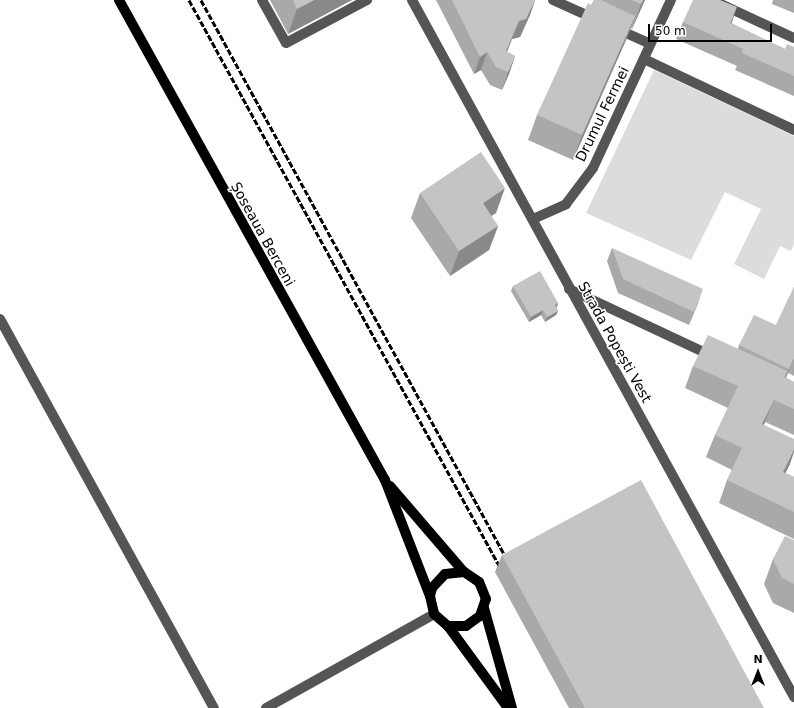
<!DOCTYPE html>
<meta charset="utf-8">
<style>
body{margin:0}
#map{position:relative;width:794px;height:708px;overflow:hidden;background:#fff;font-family:"DejaVu Sans",sans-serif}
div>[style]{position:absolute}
.green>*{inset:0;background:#dcdcdc}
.minor>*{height:10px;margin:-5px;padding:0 5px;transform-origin:5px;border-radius:5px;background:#555}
.major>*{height:10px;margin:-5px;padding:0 5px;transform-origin:5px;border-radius:5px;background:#000}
.rail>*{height:3px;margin-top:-1.5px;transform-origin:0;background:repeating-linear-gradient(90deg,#000 0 6px,transparent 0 8px)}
.wall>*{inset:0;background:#a9a9a9}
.shaded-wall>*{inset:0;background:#898989}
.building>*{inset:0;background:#c4c4c4}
span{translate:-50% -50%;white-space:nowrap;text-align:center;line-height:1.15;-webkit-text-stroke:3px #fff;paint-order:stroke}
.street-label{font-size:14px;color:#000}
.north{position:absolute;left:738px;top:652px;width:40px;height:40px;-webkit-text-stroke:3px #fff;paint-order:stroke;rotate:0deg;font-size:11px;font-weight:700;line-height:16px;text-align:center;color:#000}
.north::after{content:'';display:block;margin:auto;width:14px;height:18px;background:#000;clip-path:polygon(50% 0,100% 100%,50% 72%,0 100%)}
.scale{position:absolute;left:648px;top:24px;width:124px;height:18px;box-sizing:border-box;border:2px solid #000;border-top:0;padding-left:5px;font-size:12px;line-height:14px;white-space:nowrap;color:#000;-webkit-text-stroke:3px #fff;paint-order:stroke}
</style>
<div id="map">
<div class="green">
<i style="clip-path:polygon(654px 70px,794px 136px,794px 244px,791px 251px,780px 246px,764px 279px,734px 264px,761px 209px,725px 192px,691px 260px,586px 213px)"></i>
</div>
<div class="minor">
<i style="left:262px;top:0;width:49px;rotate:60.8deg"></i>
<i style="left:286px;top:43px;width:92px;rotate:-28deg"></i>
<i style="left:412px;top:0;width:795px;rotate:61.27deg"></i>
<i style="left:553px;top:0;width:46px;rotate:24.3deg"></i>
<i style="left:712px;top:0;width:90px;rotate:24.9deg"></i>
<i style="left:617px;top:29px;width:36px;rotate:24deg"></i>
<i style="left:644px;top:59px;width:166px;rotate:25.3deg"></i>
<i style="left:533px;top:219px;width:36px;rotate:-24deg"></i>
<i style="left:566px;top:204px;width:45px;rotate:-53.1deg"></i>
<i style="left:593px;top:168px;width:185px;rotate:-65.1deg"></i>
<i style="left:569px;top:289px;width:158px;rotate:25.1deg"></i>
<i style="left:0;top:319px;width:444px;rotate:61.2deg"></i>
<i style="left:266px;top:708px;width:193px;rotate:-29.2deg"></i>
</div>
<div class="major">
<i style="left:119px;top:0;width:549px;rotate:61.01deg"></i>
<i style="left:385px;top:480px;width:124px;rotate:68.8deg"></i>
<i style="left:430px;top:596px;width:18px;rotate:77deg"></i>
<i style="left:434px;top:614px;width:18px;rotate:41deg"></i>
<i style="left:448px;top:626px;width:18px"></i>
<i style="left:466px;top:626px;width:17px;rotate:-36deg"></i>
<i style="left:480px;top:616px;width:18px;rotate:-71deg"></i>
<i style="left:486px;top:599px;width:18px;rotate:-112deg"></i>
<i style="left:479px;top:582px;width:18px;rotate:-146deg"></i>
<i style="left:464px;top:572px;width:19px;rotate:174deg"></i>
<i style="left:445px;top:574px;width:19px;rotate:133deg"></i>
<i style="left:432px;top:588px;width:8px;rotate:104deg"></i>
<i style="left:390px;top:486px;width:113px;rotate:49.3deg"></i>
<i style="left:484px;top:608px;width:104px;rotate:74.4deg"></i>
<i style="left:448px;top:626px;width:102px;rotate:53.8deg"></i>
</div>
<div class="rail">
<i style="left:189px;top:0;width:649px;rotate:61.26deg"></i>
<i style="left:201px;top:0;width:642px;rotate:61.32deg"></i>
</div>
<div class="wall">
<i style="clip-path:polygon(270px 0,352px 0,288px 34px)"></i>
<i style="clip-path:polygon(436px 0,535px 0,530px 15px,520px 37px,512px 39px,507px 52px,515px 56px,509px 74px,502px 90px,490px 85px,481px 70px,474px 74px)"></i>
<i style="clip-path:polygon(594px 0,645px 0,632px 29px,631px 28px,626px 40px,573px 160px,528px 140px,537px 115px)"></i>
<i style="clip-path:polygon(773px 0,794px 0,794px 13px,772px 4px)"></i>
<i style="clip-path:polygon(683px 22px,731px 23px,785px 49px,794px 47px,794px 96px,735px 70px,737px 66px,676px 39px)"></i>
<i style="clip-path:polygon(420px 193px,496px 213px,491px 216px,498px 226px,489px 250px,450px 276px,411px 218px)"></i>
<i style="clip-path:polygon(612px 248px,698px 303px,689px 325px,618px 293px,607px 261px)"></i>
<i style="clip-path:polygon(513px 286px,558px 303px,556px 308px,558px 311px,556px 315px,545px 322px,541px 315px,529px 322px,511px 291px)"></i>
<i style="clip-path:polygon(794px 287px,794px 376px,788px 373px,786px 378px,794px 382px,794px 435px,765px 422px,764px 425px,790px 464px,785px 473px,794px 477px,794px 539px,719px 503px,727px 480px,732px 470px,706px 457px,715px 435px,728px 408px,685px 388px,693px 366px,738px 349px,739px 345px,776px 325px)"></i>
<i style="clip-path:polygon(794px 540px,794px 613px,773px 603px,764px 584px,773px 559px)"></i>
<i style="clip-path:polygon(502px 555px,764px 708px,569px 708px,495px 572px)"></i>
</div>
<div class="shaded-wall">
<i style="clip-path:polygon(314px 0,352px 0,288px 34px,297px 9px)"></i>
<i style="clip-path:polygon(535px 0,530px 15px,520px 37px,512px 39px,500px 69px,506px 51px,519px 21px)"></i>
<i style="clip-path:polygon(643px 0,645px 0,632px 29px,641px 4px)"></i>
<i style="clip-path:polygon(737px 7px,731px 25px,724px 40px,730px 23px)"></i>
<i style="clip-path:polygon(635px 16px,626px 40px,573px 160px,582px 135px)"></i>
<i style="clip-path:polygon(487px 52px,481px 70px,474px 74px,480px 57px)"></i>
<i style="clip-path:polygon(515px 56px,509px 74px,502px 90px,508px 72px)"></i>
<i style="clip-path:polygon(505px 188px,496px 213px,474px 227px,483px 203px)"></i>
<i style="clip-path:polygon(498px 226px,489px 250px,450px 276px,459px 251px)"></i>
<i style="clip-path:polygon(703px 289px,698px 303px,689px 325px,694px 312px)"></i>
<i style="clip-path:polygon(558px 303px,557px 307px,553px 310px,555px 305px)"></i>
<i style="clip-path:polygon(543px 310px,541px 315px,529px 322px,531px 317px)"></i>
<i style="clip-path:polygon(558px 311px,556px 315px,545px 322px,547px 317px)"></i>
<i style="clip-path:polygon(793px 359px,788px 373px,784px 382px,789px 369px)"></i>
<i style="clip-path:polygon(774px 400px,765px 422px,754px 447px,762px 424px)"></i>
<i style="clip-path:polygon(794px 449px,794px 452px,790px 464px,775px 495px,783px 472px)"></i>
</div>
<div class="building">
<i style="clip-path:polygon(293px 0,314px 0,297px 9px)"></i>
<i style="clip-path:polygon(452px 0,535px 0,526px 19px,519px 21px,506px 51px,515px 56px,508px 72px,496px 67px,487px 52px,480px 57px)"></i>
<i style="clip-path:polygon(594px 0,601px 0,635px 16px,582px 135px,537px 115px,588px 3px,591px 5px)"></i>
<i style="clip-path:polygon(632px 0,643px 0,641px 4px)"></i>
<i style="clip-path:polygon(693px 0,720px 0,737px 7px,730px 23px,785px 49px,787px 44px,794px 47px,794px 76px,742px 53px,743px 49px,683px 22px)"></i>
<i style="clip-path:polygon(481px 152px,505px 188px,483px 203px,498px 226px,459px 251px,420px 193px)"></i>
<i style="clip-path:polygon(612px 248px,703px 289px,694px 312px,623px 279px)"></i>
<i style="clip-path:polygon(540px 271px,558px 303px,555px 305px,558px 311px,547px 317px,543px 310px,531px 317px,513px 286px)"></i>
<i style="clip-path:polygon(794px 287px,794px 360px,793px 359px,789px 369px,739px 345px,754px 315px,776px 325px)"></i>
<i style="clip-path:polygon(708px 335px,787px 371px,784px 377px,794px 382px,794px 409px,774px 400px,762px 424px,794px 439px,794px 449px,783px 472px,794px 477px,794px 512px,727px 480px,742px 448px,715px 435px,738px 386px,693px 366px)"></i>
<i style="clip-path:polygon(641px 480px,764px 708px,585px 708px,502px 555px)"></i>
<i style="clip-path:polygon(785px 536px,794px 540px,794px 584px,782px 578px,773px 559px)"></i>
</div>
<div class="street-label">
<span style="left:602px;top:114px;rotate:-64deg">Drumul Fermei</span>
<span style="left:263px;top:234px;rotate:61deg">Șoseaua Berceni</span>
<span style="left:615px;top:342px;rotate:61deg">Strada Popești Vest</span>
</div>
<div class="north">N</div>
<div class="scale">50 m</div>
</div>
